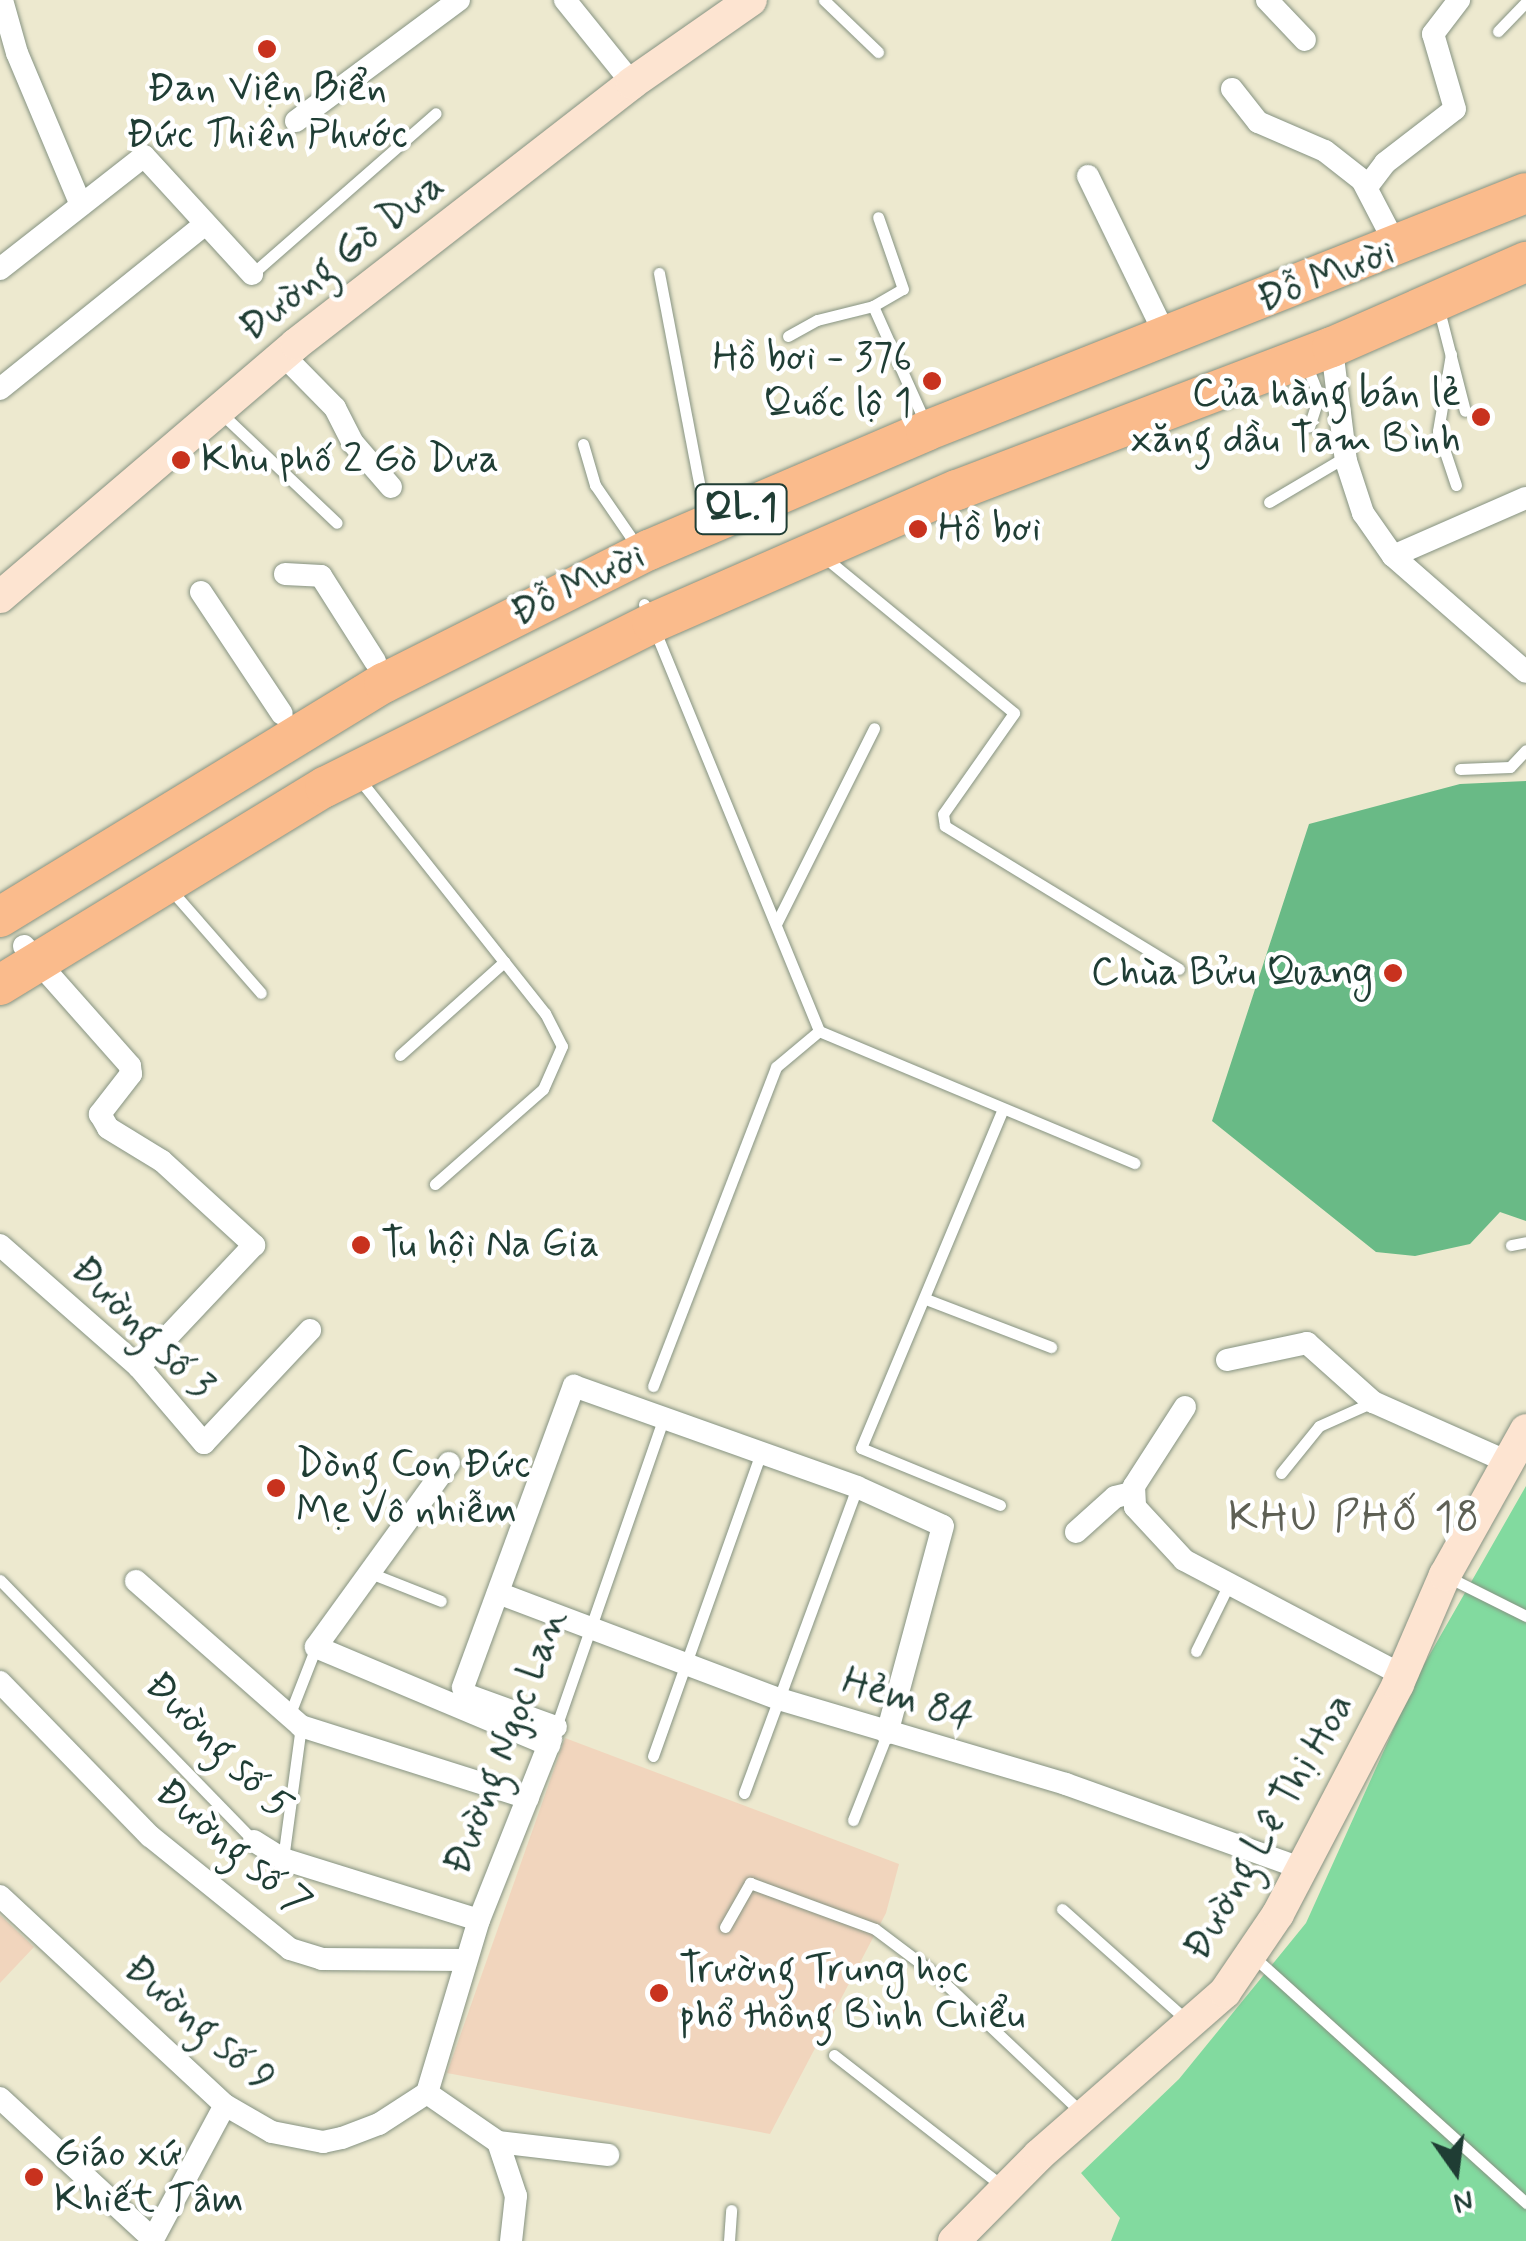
<!DOCTYPE html>
<meta charset="utf-8">
<style>
body{margin:0}
#map{position:relative;width:1526px;height:2241px;overflow:hidden;background:#ede9cf;font-family:Mynerve,sans-serif}
div>[style]{position:absolute}
.built>*{inset:0;background:#f1d5bd}
.green>*{inset:0;background:#82da9f}
.forest>*{inset:0;background:#69ba86}
.roads{filter:drop-shadow(0 0 2px #869382) drop-shadow(0 0 2px #869382)}
.lane>*{height:11px;margin:-5.5px;padding:0 5.5px;transform-origin:5.5px;border-radius:5.5px;background:#fff}
.street>*{height:22px;margin:-11px;padding:0 11px;transform-origin:11px;border-radius:11px;background:#fff}
.secondary>*{height:32px;margin:-16px;padding:0 16px;transform-origin:16px;border-radius:16px;background:#fde4d1}
.highway>*{height:40px;margin:-20px;padding:0 20px;transform-origin:20px;border-radius:20px;background:#fabb8c}
.dots>*{width:28px;height:28px;translate:-50% -50%;box-sizing:border-box;border:5px solid #fff;border-radius:50%}
span{translate:-50% -50%;white-space:nowrap;text-align:center;line-height:1.15;-webkit-text-stroke:9px #fff;paint-order:stroke}
.shield-label span{padding:2px 8px;background:#fff;border:2px solid;border-radius:8px;-webkit-text-stroke-width:0}
.shield-label{font-size:38px;color:#1f3d34;font-weight:700}
.poi-label{font-size:40px;color:#1f3d34}
.right{translate:-100% -50%;text-align:right}
.left{translate:0 -50%;text-align:left}
.street-label{font-size:40px;color:#1f3d34}
.neighbourhood-label{font-size:42px;color:#5e6055;letter-spacing:2.5px}
.north{position:absolute;left:1406px;top:2121px;width:100px;height:100px;-webkit-text-stroke:8px #fff;paint-order:stroke;rotate:166deg;font-size:28px;font-weight:700;line-height:40px;text-align:center;color:#1f3d34}
.north::after{content:'';display:block;margin:auto;width:35px;height:45px;background:#1f3d34;clip-path:polygon(50% 0,100% 100%,50% 72%,0 100%)}
</style>
<div id="map">
<div class="built">
<i style="clip-path:polygon(565px 1738px,899px 1864px,886px 1913px,770px 2134px,447px 2073px)"></i>
<i style="clip-path:polygon(0 1915px,34px 1947px,0 1983px)"></i>
</div>
<div class="green">
<i style="clip-path:polygon(1526px 1486px,1526px 2241px,1111px 2241px,1120px 2218px,1081px 2173px,1179px 2079px,1306px 1923px,1418px 1675px)"></i>
</div>
<div class="forest">
<i style="clip-path:polygon(1526px 781px,1526px 1221px,1500px 1212px,1470px 1244px,1415px 1256px,1376px 1252px,1212px 1121px,1309px 824px,1460px 784px)"></i>
</div>
<div class="roads">
<div class="lane">
<i style="left:824px;top:0;width:75px;rotate:43.9deg"></i>
<i style="left:1498px;top:31px;width:40px;rotate:-46deg"></i>
<i style="left:659px;top:273px;width:235px;rotate:79.2deg"></i>
<i style="left:252px;top:274px;width:244px;rotate:-41.2deg"></i>
<i style="left:873px;top:306px;width:34px;rotate:-30deg"></i>
<i style="left:903px;top:289px;width:76px;rotate:-109.1deg"></i>
<i style="left:1439px;top:310px;width:104px;rotate:75.6deg"></i>
<i style="left:788px;top:336px;width:33px;rotate:-29deg"></i>
<i style="left:817px;top:320px;width:58px;rotate:-14deg"></i>
<i style="left:873px;top:306px;width:115px;rotate:65.9deg"></i>
<i style="left:1451px;top:354px;width:78px;rotate:99.6deg"></i>
<i style="left:1438px;top:431px;width:57px;rotate:71.6deg"></i>
<i style="left:1306px;top:364px;width:35px;rotate:68deg"></i>
<i style="left:1319px;top:396px;width:32px;rotate:108deg"></i>
<i style="left:222px;top:414px;width:158px;rotate:43.5deg"></i>
<i style="left:583px;top:444px;width:43px;rotate:73.7deg"></i>
<i style="left:595px;top:485px;width:62px;rotate:55.5deg"></i>
<i style="left:1269px;top:502px;width:88px;rotate:-30.6deg"></i>
<i style="left:823px;top:556px;width:247px;rotate:39.4deg"></i>
<i style="left:1014px;top:713px;width:123px;rotate:125.1deg"></i>
<i style="left:943px;top:814px;width:12px;rotate:81deg"></i>
<i style="left:945px;top:826px;width:274px;rotate:31.4deg"></i>
<i style="left:644px;top:604px;width:461px;rotate:67.7deg"></i>
<i style="left:819px;top:1031px;width:342px;rotate:22.7deg"></i>
<i style="left:1460px;top:769px;width:50px;rotate:-2.3deg"></i>
<i style="left:1510px;top:767px;width:23px;rotate:-47deg"></i>
<i style="left:360px;top:780px;width:298px;rotate:51.6deg"></i>
<i style="left:545px;top:1013px;width:37px;rotate:63deg"></i>
<i style="left:562px;top:1046px;width:47px;rotate:113.8deg"></i>
<i style="left:543px;top:1089px;width:144px;rotate:138.7deg"></i>
<i style="left:172px;top:891px;width:135px;rotate:48.9deg"></i>
<i style="left:776px;top:924px;width:219px;rotate:-63.4deg"></i>
<i style="left:400px;top:1055px;width:140px;rotate:-41.8deg"></i>
<i style="left:1511px;top:1245px;width:15px;rotate:-11deg"></i>
<i style="left:926px;top:1299px;width:134px;rotate:21deg"></i>
<i style="left:653px;top:1386px;width:342px;rotate:-68.9deg"></i>
<i style="left:776px;top:1067px;width:56px;rotate:-39.9deg"></i>
<i style="left:1281px;top:1473px;width:60px;rotate:-51deg"></i>
<i style="left:1319px;top:1426px;width:59px;rotate:-24deg"></i>
<i style="left:1000px;top:1505px;width:150px;rotate:-157.7deg"></i>
<i style="left:861px;top:1448px;width:368px;rotate:-67.3deg"></i>
<i style="left:370px;top:1573px;width:76px;rotate:21.5deg"></i>
<i style="left:1448px;top:1577px;width:87px;rotate:26.6deg"></i>
<i style="left:0;top:1580px;width:364px;rotate:45.8deg"></i>
<i style="left:1196px;top:1651px;width:75px;rotate:-63.8deg"></i>
<i style="left:289px;top:1716px;width:74px;rotate:-68.6deg"></i>
<i style="left:555px;top:1730px;width:328px;rotate:-70.8deg"></i>
<i style="left:653px;top:1756px;width:319px;rotate:-70.4deg"></i>
<i style="left:744px;top:1793px;width:326px;rotate:-69.7deg"></i>
<i style="left:853px;top:1820px;width:92px;rotate:-68.4deg"></i>
<i style="left:283px;top:1859px;width:134px;rotate:-82.3deg"></i>
<i style="left:1062px;top:1909px;width:170px;rotate:41.7deg"></i>
<i style="left:725px;top:1927px;width:51px;rotate:-60.4deg"></i>
<i style="left:750px;top:1883px;width:133px;rotate:20.2deg"></i>
<i style="left:875px;top:1929px;width:75px;rotate:36.9deg"></i>
<i style="left:935px;top:1974px;width:202px;rotate:43.4deg"></i>
<i style="left:1254px;top:1957px;width:367px;rotate:42.1deg"></i>
<i style="left:834px;top:2055px;width:213px;rotate:37.9deg"></i>
<i style="left:729px;top:2241px;width:31px;rotate:-86deg"></i>
</div>
<div class="street">
<i style="left:2px;top:0;width:55px;rotate:74.2deg"></i>
<i style="left:17px;top:53px;width:165px;rotate:67.2deg"></i>
<i style="left:565px;top:0;width:107px;rotate:51.1deg"></i>
<i style="left:1267px;top:0;width:55px;rotate:46.5deg"></i>
<i style="left:1232px;top:89px;width:42px;rotate:51.8deg"></i>
<i style="left:1258px;top:122px;width:73px;rotate:23.4deg"></i>
<i style="left:1325px;top:151px;width:47px;rotate:38.1deg"></i>
<i style="left:1362px;top:180px;width:56px;rotate:62.5deg"></i>
<i style="left:296px;top:121px;width:203px;rotate:-36.6deg"></i>
<i style="left:1088px;top:176px;width:158px;rotate:64.1deg"></i>
<i style="left:1367px;top:187px;width:30px;rotate:-53deg"></i>
<i style="left:1385px;top:163px;width:88px;rotate:-37.6deg"></i>
<i style="left:1455px;top:109px;width:78px;rotate:-106.3deg"></i>
<i style="left:1433px;top:34px;width:43px;rotate:-52.6deg"></i>
<i style="left:0;top:269px;width:183px;rotate:-38.1deg"></i>
<i style="left:144px;top:156px;width:160px;rotate:47.5deg"></i>
<i style="left:1331px;top:341px;width:121px;rotate:82.9deg"></i>
<i style="left:1346px;top:461px;width:55px;rotate:71.9deg"></i>
<i style="left:1363px;top:513px;width:52px;rotate:55.1deg"></i>
<i style="left:1393px;top:556px;width:176px;rotate:41.1deg"></i>
<i style="left:283px;top:355px;width:74px;rotate:45.5deg"></i>
<i style="left:335px;top:408px;width:39px;rotate:63deg"></i>
<i style="left:353px;top:443px;width:58px;rotate:49.2deg"></i>
<i style="left:0;top:389px;width:262px;rotate:-38.8deg"></i>
<i style="left:1393px;top:556px;width:145px;rotate:-23.6deg"></i>
<i style="left:285px;top:574px;width:36px;rotate:3deg"></i>
<i style="left:321px;top:576px;width:101px;rotate:57.6deg"></i>
<i style="left:201px;top:592px;width:146px;rotate:56.4deg"></i>
<i style="left:24px;top:946px;width:160px;rotate:48.5deg"></i>
<i style="left:130px;top:1066px;width:8px;rotate:83deg"></i>
<i style="left:131px;top:1074px;width:51px;rotate:127.8deg"></i>
<i style="left:100px;top:1114px;width:16px;rotate:60deg"></i>
<i style="left:108px;top:1128px;width:63px;rotate:31.4deg"></i>
<i style="left:162px;top:1161px;width:125px;rotate:42.4deg"></i>
<i style="left:254px;top:1245px;width:168px;rotate:133.3deg"></i>
<i style="left:0;top:1245px;width:185px;rotate:41.3deg"></i>
<i style="left:139px;top:1367px;width:100px;rotate:49.5deg"></i>
<i style="left:204px;top:1443px;width:155px;rotate:-46.8deg"></i>
<i style="left:1227px;top:1360px;width:82px;rotate:-12deg"></i>
<i style="left:1307px;top:1343px;width:89px;rotate:41.8deg"></i>
<i style="left:1373px;top:1402px;width:148px;rotate:24deg"></i>
<i style="left:1185px;top:1407px;width:94px;rotate:122.8deg"></i>
<i style="left:1134px;top:1486px;width:21px;rotate:87deg"></i>
<i style="left:1135px;top:1507px;width:72px;rotate:47.2deg"></i>
<i style="left:1184px;top:1560px;width:246px;rotate:27.8deg"></i>
<i style="left:449px;top:1463px;width:227px;rotate:125.9deg"></i>
<i style="left:316px;top:1647px;width:253px;rotate:22.8deg"></i>
<i style="left:1076px;top:1532px;width:52px;rotate:-41.9deg"></i>
<i style="left:1115px;top:1497px;width:16px;rotate:-14deg"></i>
<i style="left:136px;top:1581px;width:220px;rotate:41.3deg"></i>
<i style="left:301px;top:1726px;width:238px;rotate:17.6deg"></i>
<i style="left:498px;top:1593px;width:300px;rotate:20.7deg"></i>
<i style="left:779px;top:1699px;width:299px;rotate:16.5deg"></i>
<i style="left:1066px;top:1784px;width:250px;rotate:19.7deg"></i>
<i style="left:0;top:1682px;width:215px;rotate:45.8deg"></i>
<i style="left:150px;top:1836px;width:180px;rotate:38.9deg"></i>
<i style="left:290px;top:1949px;width:34px;rotate:17deg"></i>
<i style="left:322px;top:1959px;width:144px;rotate:0.4deg"></i>
<i style="left:556px;top:1727px;width:97px;rotate:-160.1deg"></i>
<i style="left:465px;top:1694px;width:7px;rotate:-106deg"></i>
<i style="left:463px;top:1687px;width:321px;rotate:-69.8deg"></i>
<i style="left:574px;top:1386px;width:300px;rotate:19.6deg"></i>
<i style="left:857px;top:1487px;width:94px;rotate:24.4deg"></i>
<i style="left:943px;top:1526px;width:215px;rotate:105.1deg"></i>
<i style="left:254px;top:1841px;width:34px;rotate:32deg"></i>
<i style="left:283px;top:1859px;width:205px;rotate:17.3deg"></i>
<i style="left:0;top:1896px;width:307px;rotate:42.9deg"></i>
<i style="left:225px;top:2105px;width:54px;rotate:29.9deg"></i>
<i style="left:272px;top:2132px;width:52px;rotate:11.1deg"></i>
<i style="left:323px;top:2142px;width:19px;rotate:-12deg"></i>
<i style="left:342px;top:2138px;width:40px;rotate:-21deg"></i>
<i style="left:379px;top:2124px;width:57px;rotate:-32.9deg"></i>
<i style="left:427px;top:2093px;width:181px;rotate:-73.3deg"></i>
<i style="left:479px;top:1920px;width:195px;rotate:-68.3deg"></i>
<i style="left:427px;top:2093px;width:86px;rotate:34.6deg"></i>
<i style="left:498px;top:2142px;width:57px;rotate:71.6deg"></i>
<i style="left:516px;top:2196px;width:45px;rotate:96.3deg"></i>
<i style="left:0;top:2098px;width:208px;rotate:42.7deg"></i>
<i style="left:498px;top:2142px;width:111px;rotate:6.7deg"></i>
<i style="left:152px;top:2241px;width:154px;rotate:-61.8deg"></i>
</div>
<div class="secondary">
<i style="left:0;top:597px;width:389px;rotate:-40.5deg"></i>
<i style="left:296px;top:344px;width:425px;rotate:-37.8deg"></i>
<i style="left:632px;top:83px;width:145px;rotate:-34.9deg"></i>
<i style="left:954px;top:2241px;width:121px;rotate:-45.3deg"></i>
<i style="left:1039px;top:2155px;width:247px;rotate:-41.2deg"></i>
<i style="left:1225px;top:1992px;width:94px;rotate:-55.8deg"></i>
<i style="left:1278px;top:1914px;width:259px;rotate:-62.4deg"></i>
<i style="left:1398px;top:1684px;width:119px;rotate:-66.7deg"></i>
<i style="left:1445px;top:1575px;width:166px;rotate:-60.8deg"></i>
</div>
<div class="highway">
<i style="left:0;top:917px;width:450px;rotate:-31.4deg"></i>
<i style="left:384px;top:683px;width:297px;rotate:-26.7deg"></i>
<i style="left:649px;top:550px;width:301px;rotate:-23.2deg"></i>
<i style="left:926px;top:431px;width:645px;rotate:-21.64deg"></i>
<i style="left:0;top:985px;width:381px;rotate:-31.4deg"></i>
<i style="left:325px;top:787px;width:366px;rotate:-26.6deg"></i>
<i style="left:652px;top:623px;width:333px;rotate:-23.6deg"></i>
<i style="left:957px;top:490px;width:401px;rotate:-20.9deg"></i>
<i style="left:1332px;top:347px;width:212px;rotate:-23.7deg"></i>
</div>
</div>
<div class="dots">
<i style="left:267px;top:49px;background:#c8321e"></i>
<i style="left:932px;top:381px;background:#c8321e"></i>
<i style="left:1481px;top:417px;background:#c8321e"></i>
<i style="left:181px;top:460px;background:#c8321e"></i>
<i style="left:918px;top:529px;background:#c8321e"></i>
<i style="left:1393px;top:973px;background:#c8321e"></i>
<i style="left:361px;top:1245px;background:#c8321e"></i>
<i style="left:276px;top:1488px;background:#c8321e"></i>
<i style="left:659px;top:1993px;background:#c8321e"></i>
<i style="left:34px;top:2177px;background:#c8321e"></i>
</div>
<div class="shield-label">
<span style="left:741px;top:509px">QL.1</span>
</div>
<div class="poi-label">
<span style="left:267px;top:112px">Đan Viện Biển<br>Đức Thiên Phước</span>
<span class="right" style="left:912px;top:381px">Hồ bơi - 376<br>Quốc lộ 1</span>
<span class="right" style="left:1461px;top:417px">Của hàng bán lẻ<br>xăng dầu Tam Bình</span>
<span class="left" style="left:201px;top:460px">Khu phố 2 Gò Dưa</span>
<span class="left" style="left:938px;top:529px">Hồ bơi</span>
<span class="right" style="left:1373px;top:973px">Chùa Bửu Quang</span>
<span class="left" style="left:381px;top:1245px">Tu hội Na Gia</span>
<span class="left" style="left:296px;top:1488px">Dòng Con Đức<br>Mẹ Vô nhiễm</span>
<span class="left" style="left:679px;top:1993px">Trường Trung học<br>phổ thông Bình Chiểu</span>
<span class="left" style="left:54px;top:2177px">Giáo xứ<br>Khiết Tâm</span>
</div>
<div class="street-label">
<span style="left:342px;top:257px;rotate:-38deg">Đường Gò Dưa</span>
<span style="left:1326px;top:276px;rotate:-21deg">Đỗ Mười</span>
<span style="left:578px;top:585px;rotate:-26deg">Đỗ Mười</span>
<span style="left:142px;top:1328px;rotate:45deg">Đường số 3</span>
<span style="left:908px;top:1700px;rotate:17deg">Hẻm 84</span>
<span style="left:506px;top:1742px;rotate:-69deg">Đường Ngọc Lan</span>
<span style="left:218px;top:1746px;rotate:45deg">Đường số 5</span>
<span style="left:1269px;top:1827px;rotate:-60deg">Đường Lê Thị Hoa</span>
<span style="left:233px;top:1848px;rotate:40deg">Đường số 7</span>
<span style="left:199px;top:2024px;rotate:41deg">Đường số 9</span>
</div>
<div class="neighbourhood-label">
<span style="left:1355px;top:1519px">KHU PHỐ 18</span>
</div>
<div class="north">N</div>
</div>
